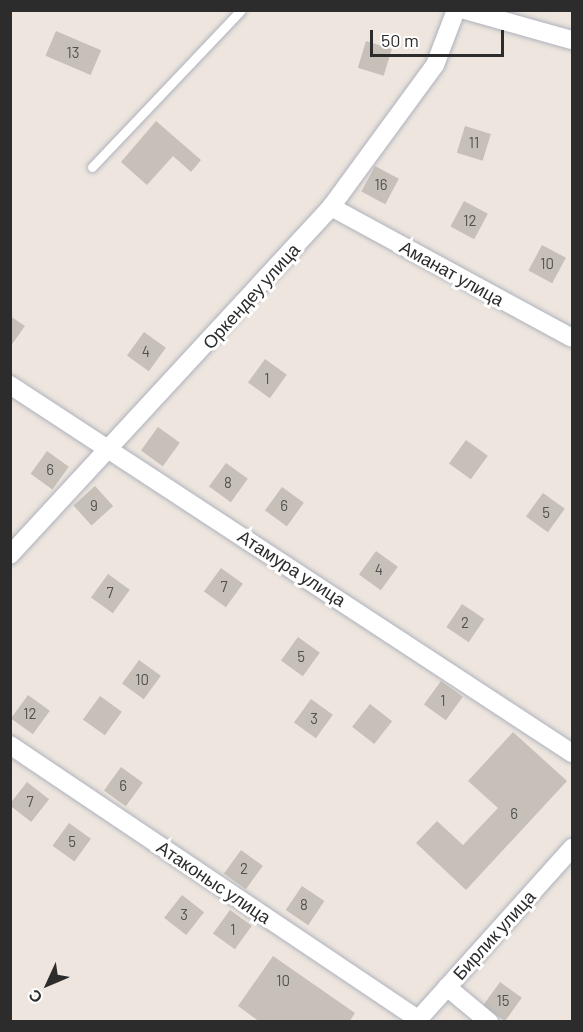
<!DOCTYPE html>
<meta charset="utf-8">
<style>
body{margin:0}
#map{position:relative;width:583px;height:1032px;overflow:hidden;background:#ede5de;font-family:Barlow,sans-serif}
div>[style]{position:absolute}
.building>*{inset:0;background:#c6c0b9;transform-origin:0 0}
.roads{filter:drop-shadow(0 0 2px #aeb2bc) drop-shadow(0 0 2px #aeb2bc)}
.service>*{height:9px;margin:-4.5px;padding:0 4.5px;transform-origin:4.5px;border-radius:4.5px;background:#fff}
.minor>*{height:18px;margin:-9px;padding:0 9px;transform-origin:9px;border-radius:9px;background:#fff}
span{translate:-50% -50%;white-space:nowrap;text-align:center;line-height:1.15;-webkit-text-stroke:6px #fff;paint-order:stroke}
.number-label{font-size:15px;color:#52514f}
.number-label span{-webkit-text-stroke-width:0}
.street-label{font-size:18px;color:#2c2c2c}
.frame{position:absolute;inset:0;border:12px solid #2c2c2c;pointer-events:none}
.north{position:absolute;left:18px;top:954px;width:60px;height:60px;-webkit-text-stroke:4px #fff;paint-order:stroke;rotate:226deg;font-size:16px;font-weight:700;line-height:24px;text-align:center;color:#2c2c2c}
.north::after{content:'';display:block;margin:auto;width:21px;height:27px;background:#2c2c2c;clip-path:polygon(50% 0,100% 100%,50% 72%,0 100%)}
.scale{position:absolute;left:370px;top:30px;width:134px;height:27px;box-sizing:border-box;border:3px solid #2c2c2c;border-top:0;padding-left:8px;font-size:18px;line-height:21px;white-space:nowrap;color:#2c2c2c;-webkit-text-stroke:4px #fff;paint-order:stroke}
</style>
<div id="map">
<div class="building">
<i style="left:56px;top:31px;width:49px;height:27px;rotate:23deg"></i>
<i style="left:366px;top:41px;width:27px;height:28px;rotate:17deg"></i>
<i style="clip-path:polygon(156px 121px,201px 160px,191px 172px,173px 156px,147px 185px,121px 162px)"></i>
<i style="left:465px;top:126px;width:27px;height:28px;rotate:17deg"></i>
<i style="left:375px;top:166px;width:27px;height:29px;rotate:28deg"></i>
<i style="left:464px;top:201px;width:27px;height:29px;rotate:28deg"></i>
<i style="left:542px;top:245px;width:27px;height:29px;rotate:28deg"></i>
<i style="clip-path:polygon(10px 316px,25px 326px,10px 347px)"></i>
<i style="left:144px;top:332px;width:27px;height:29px;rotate:36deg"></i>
<i style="left:265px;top:359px;width:27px;height:29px;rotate:36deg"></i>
<i style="left:158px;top:427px;width:27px;height:29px;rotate:36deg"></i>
<i style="left:466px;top:440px;width:27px;height:29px;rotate:36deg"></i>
<i style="left:47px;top:451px;width:27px;height:28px;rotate:36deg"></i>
<i style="left:226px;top:463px;width:27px;height:29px;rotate:36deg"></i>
<i style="left:95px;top:486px;width:27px;height:29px;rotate:48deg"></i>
<i style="left:282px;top:487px;width:27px;height:29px;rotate:36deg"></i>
<i style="left:543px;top:493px;width:27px;height:29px;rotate:36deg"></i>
<i style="left:376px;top:551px;width:27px;height:29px;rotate:36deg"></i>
<i style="left:221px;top:568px;width:27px;height:29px;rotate:36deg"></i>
<i style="left:108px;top:574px;width:27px;height:29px;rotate:36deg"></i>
<i style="left:462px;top:604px;width:27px;height:28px;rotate:34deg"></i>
<i style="left:298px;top:637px;width:27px;height:29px;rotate:36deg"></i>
<i style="left:139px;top:660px;width:27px;height:29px;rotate:36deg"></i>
<i style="left:441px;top:681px;width:27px;height:29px;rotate:36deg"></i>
<i style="left:28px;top:695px;width:27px;height:29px;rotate:36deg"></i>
<i style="left:100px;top:696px;width:27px;height:29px;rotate:36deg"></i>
<i style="left:311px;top:699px;width:27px;height:29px;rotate:36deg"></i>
<i style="left:370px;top:704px;width:28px;height:29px;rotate:38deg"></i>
<i style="clip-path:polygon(513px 732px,567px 781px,466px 890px,416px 843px,437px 821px,463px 845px,498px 808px,468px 781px)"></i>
<i style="left:121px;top:767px;width:27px;height:29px;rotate:36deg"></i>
<i style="left:27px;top:782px;width:28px;height:29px;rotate:38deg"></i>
<i style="left:69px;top:823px;width:27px;height:28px;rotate:36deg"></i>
<i style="left:241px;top:850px;width:27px;height:29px;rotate:36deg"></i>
<i style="left:302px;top:886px;width:27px;height:29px;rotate:34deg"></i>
<i style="left:182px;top:895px;width:28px;height:29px;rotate:38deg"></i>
<i style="left:230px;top:910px;width:27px;height:29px;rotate:36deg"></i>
<i style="clip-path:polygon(273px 956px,355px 1013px,349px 1022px,260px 1022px,238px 1006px)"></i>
<i style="left:500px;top:982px;width:27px;height:29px;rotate:36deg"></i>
</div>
<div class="roads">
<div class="service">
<i style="left:92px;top:167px;width:216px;rotate:-46.5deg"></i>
</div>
<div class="minor">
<i style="left:465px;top:10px;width:111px;rotate:15.7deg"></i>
<i style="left:331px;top:207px;width:274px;rotate:28.5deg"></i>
<i style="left:10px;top:385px;width:672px;rotate:33.22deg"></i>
<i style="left:10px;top:555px;width:473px;rotate:-47.3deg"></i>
<i style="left:331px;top:207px;width:176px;rotate:-53.8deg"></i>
<i style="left:435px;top:65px;width:59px;rotate:-69.1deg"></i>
<i style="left:10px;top:745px;width:491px;rotate:33.9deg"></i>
<i style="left:447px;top:987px;width:55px;rotate:39.8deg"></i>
<i style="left:416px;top:1022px;width:234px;rotate:-48.1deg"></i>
</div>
</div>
<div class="number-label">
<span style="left:73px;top:53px">13</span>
<span style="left:474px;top:143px">11</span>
<span style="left:381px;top:185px">16</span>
<span style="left:470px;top:221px">12</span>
<span style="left:547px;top:264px">10</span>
<span style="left:146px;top:352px">4</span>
<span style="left:267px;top:379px">1</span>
<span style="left:50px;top:470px">6</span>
<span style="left:228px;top:483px">8</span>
<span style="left:94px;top:506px">9</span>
<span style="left:284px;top:506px">6</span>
<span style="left:546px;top:513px">5</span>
<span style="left:379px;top:570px">4</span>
<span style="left:224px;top:587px">7</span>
<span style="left:110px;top:593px">7</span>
<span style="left:465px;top:623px">2</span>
<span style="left:301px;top:657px">5</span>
<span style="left:142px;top:680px">10</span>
<span style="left:443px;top:701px">1</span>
<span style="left:30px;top:714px">12</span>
<span style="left:314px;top:719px">3</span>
<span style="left:123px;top:786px">6</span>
<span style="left:30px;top:802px">7</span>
<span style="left:514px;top:814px">6</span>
<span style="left:72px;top:842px">5</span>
<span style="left:244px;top:869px">2</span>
<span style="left:304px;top:905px">8</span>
<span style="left:184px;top:915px">3</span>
<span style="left:233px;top:930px">1</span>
<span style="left:283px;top:981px">10</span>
<span style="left:503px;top:1001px">15</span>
</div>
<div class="street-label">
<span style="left:452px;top:273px;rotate:29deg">Аманат улица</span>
<span style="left:251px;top:296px;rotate:-48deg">Оркендеу улица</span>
<span style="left:292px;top:568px;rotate:33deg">Атамура улица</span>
<span style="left:214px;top:882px;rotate:34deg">Атаконыс улица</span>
<span style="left:494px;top:935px;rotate:-48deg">Бирлик улица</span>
</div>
<div class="frame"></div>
<div class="north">С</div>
<div class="scale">50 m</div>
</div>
